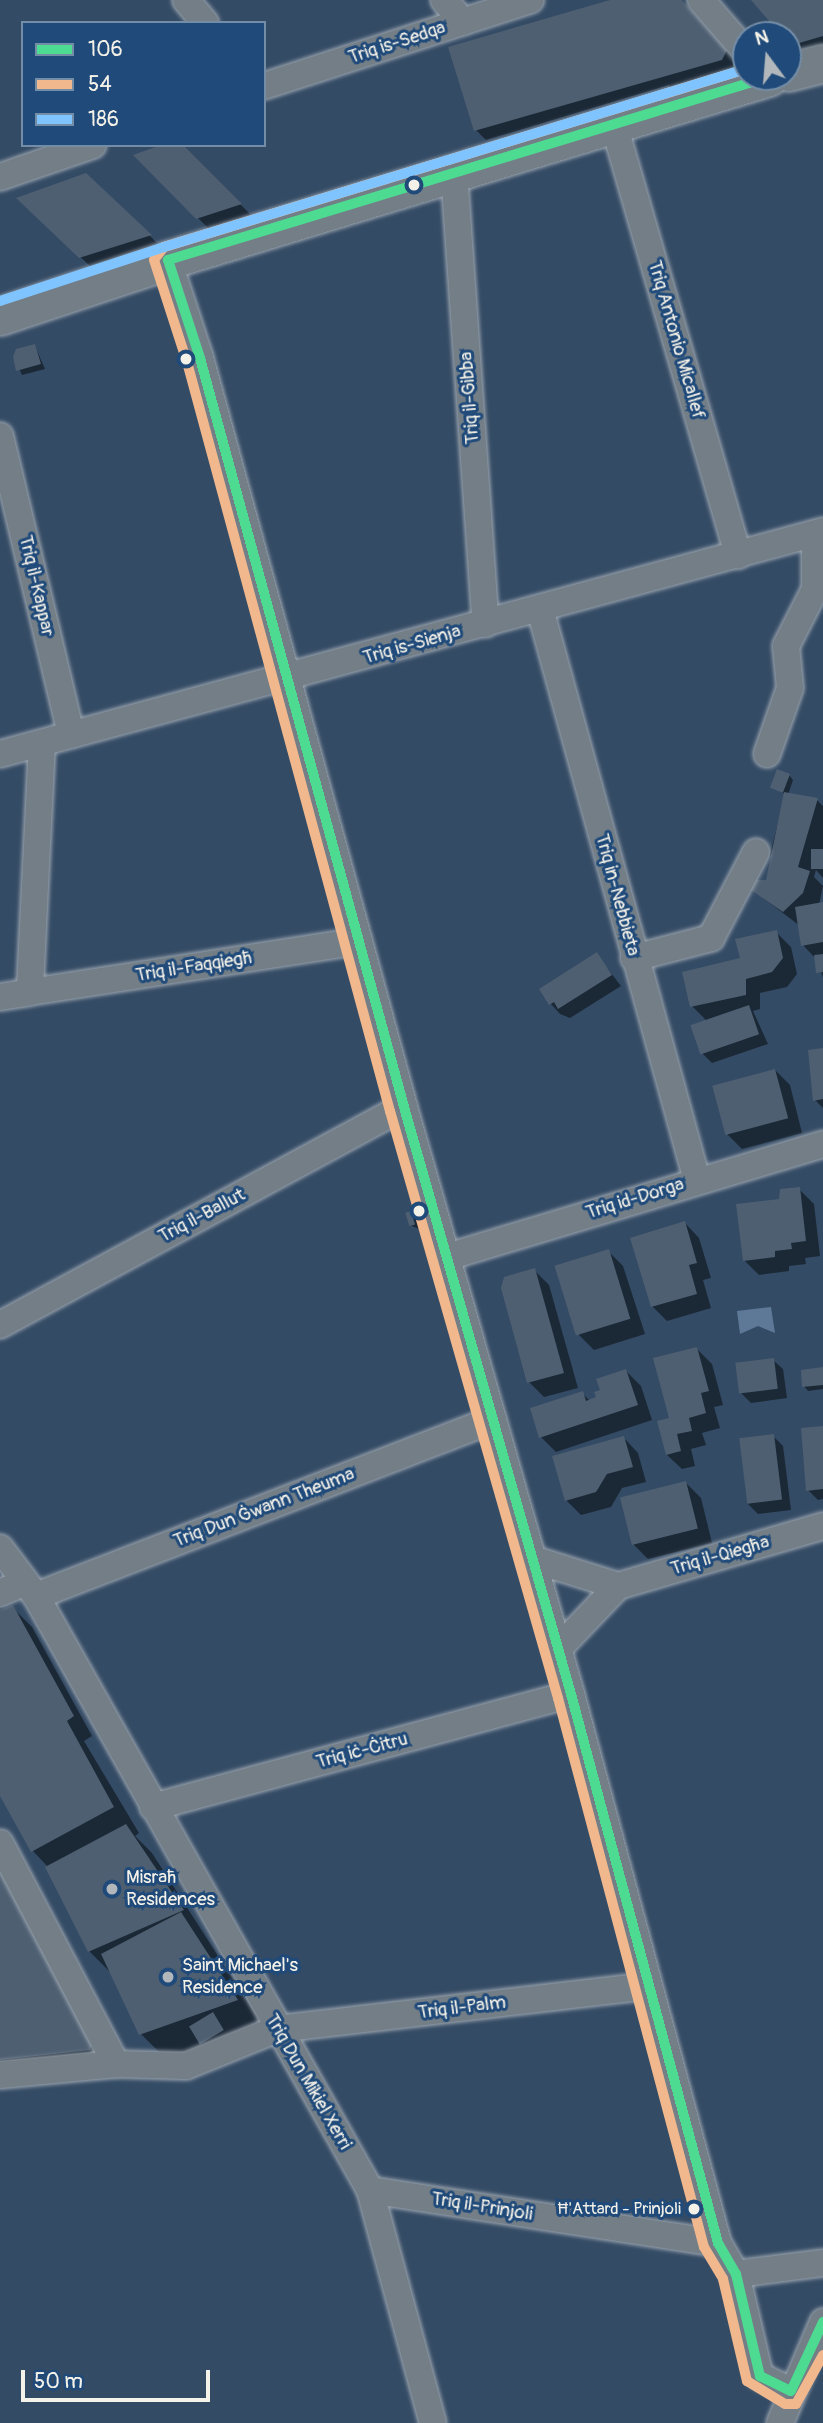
<!DOCTYPE html>
<meta charset="utf-8">
<style>
body{margin:0}
#map{position:relative;width:823px;height:2423px;overflow:hidden;background:#344b65;font-family:Pangolin,sans-serif}
div>[style]{position:absolute}
.water>*{inset:0;background:#5e7998}
.shadow>*{inset:0;background:#0007}
.building>*{inset:0;background:#4e5f72;transform-origin:0 0}
.roads{filter:drop-shadow(0 0 2px #9ba5af) drop-shadow(0 0 2px #9ba5af)}
.street>*{height:26px;margin:-13px;padding:0 13px;transform-origin:13px;border-radius:13px;background:#737e87}
.secondary>*{height:37px;margin:-18.5px;padding:0 18.5px;transform-origin:18.5px;border-radius:18.5px;background:#737e87}
.bus-1>*{height:10px;margin:-5px;padding:0 5px;transform-origin:5px;border-radius:5px;background:#4ddb92}
.bus-2>*{height:10px;margin:-5px;padding:0 5px;transform-origin:5px;border-radius:5px;background:#f1b78d}
.bus-3>*{height:10px;margin:-5px;padding:0 5px;transform-origin:5px;border-radius:5px;background:#80c4ff}
.dots>*{width:19px;height:19px;translate:-50% -50%;box-sizing:border-box;border:4px solid #1f4a7a;border-radius:50%}
span{translate:-50% -50%;white-space:nowrap;text-align:center;line-height:1.15;-webkit-text-stroke:6px #1f4a7a;paint-order:stroke}
.bus-label{font-size:17px;color:#f4f1e8}
.right{translate:-100% -50%;text-align:right}
.street-label{font-size:19px;color:#f4f1e8}
.poi-label{font-size:19px;color:#f4f1e8}
.left{translate:0 -50%;text-align:left}
.legend{position:absolute;left:21px;top:21px;width:245px;height:126px;box-sizing:border-box;background:#1f4a7a;border:2px solid #748da6;margin:0;padding:9px 12px;list-style:none;font-size:21px;color:#f4f1e8}
.legend li{display:flex;align-items:center;gap:14px;height:35px}
.legend b{width:35px;border:2px solid #748da6}
.north{position:absolute;left:732px;top:21px;width:70px;height:70px;box-sizing:border-box;background:#1f4a7a;border:2px solid #748da6;border-radius:50%;rotate:344deg;font-size:19px;font-weight:700;line-height:28px;text-align:center;color:#f4f1e8}
.north::after{content:'';display:block;margin:auto;width:24px;height:32px;background:#b1b7ba;clip-path:polygon(50% 0,100% 100%,50% 72%,0 100%)}
.scale{position:absolute;left:21px;top:2370px;width:189px;height:32px;box-sizing:border-box;border:4px solid #f4f1e8;border-top:0;padding-left:9px;font-size:21px;line-height:24px;white-space:nowrap;color:#f4f1e8;-webkit-text-stroke:5px #1f4a7a;paint-order:stroke}
</style>
<div id="map">
<div class="water">
<i style="clip-path:polygon(771px 1307px,775px 1333px,758px 1326px,740px 1334px,737px 1311px)"></i>
</div>
<div class="shadow">
<i style="clip-path:polygon(615px 0,682px 0,741px 67px,674px 90px,669px 85px,486px 140px,476px 130px)"></i>
<i style="clip-path:polygon(753px 0,823px 0,823px 55px,812px 58px,793px 44px,788px 38px,796px 40px,796px 37px)"></i>
<i style="clip-path:polygon(181px 145px,255px 219px,213px 233px,136px 156px)"></i>
<i style="clip-path:polygon(85px 175px,150px 236px,159px 245px,91px 267px,19px 198px)"></i>
<i style="clip-path:polygon(35px 346px,45px 369px,22px 375px,14px 357px)"></i>
<i style="clip-path:polygon(789px 775px,793px 780px,788px 795px,817px 800px,823px 806px,823px 878px,816px 870px,814px 877px,823px 886px,819px 905px,823px 904px,823px 977px,816px 959px,803px 945px,800px 926px,753px 890px,767px 881px,774px 858px,770px 855px,785px 794px,773px 787px)"></i>
<i style="clip-path:polygon(776px 932px,791px 947px,797px 974px,787px 987px,760px 993px,760px 1009px,753px 1011px,768px 1044px,712px 1063px,702px 1053px,707px 1021px,692px 1006px)"></i>
<i style="clip-path:polygon(597px 955px,621px 986px,570px 1018px,560px 1014px,551px 1004px)"></i>
<i style="clip-path:polygon(823px 1050px,823px 1108px,815px 1100px)"></i>
<i style="clip-path:polygon(775px 1070px,790px 1085px,802px 1133px,742px 1149px,727px 1134px)"></i>
<i style="clip-path:polygon(799px 1189px,814px 1204px,820px 1256px,805px 1258px,806px 1264px,789px 1266px,789px 1271px,759px 1275px,744px 1260px,781px 1201px)"></i>
<i style="clip-path:polygon(411px 1212px,415px 1217px,419px 1229px,410px 1225px)"></i>
<i style="clip-path:polygon(685px 1223px,699px 1238px,711px 1278px,703px 1280px,711px 1308px,667px 1321px,652px 1306px)"></i>
<i style="clip-path:polygon(608px 1251px,623px 1266px,645px 1334px,594px 1350px,579px 1335px)"></i>
<i style="clip-path:polygon(534px 1270px,549px 1285px,578px 1388px,544px 1397px,529px 1382px)"></i>
<i style="clip-path:polygon(697px 1349px,712px 1364px,723px 1405px,714px 1407px,720px 1428px,702px 1433px,706px 1445px,691px 1449px,695px 1466px,682px 1469px,667px 1455px,671px 1420px)"></i>
<i style="clip-path:polygon(773px 1360px,783px 1369px,787px 1398px,751px 1403px,741px 1393px)"></i>
<i style="clip-path:polygon(823px 1369px,823px 1389px,808px 1391px,804px 1386px)"></i>
<i style="clip-path:polygon(626px 1371px,641px 1386px,652px 1420px,556px 1452px,541px 1437px,582px 1393px,590px 1401px,598px 1399px)"></i>
<i style="clip-path:polygon(823px 1427px,823px 1499px,818px 1500px,808px 1490px)"></i>
<i style="clip-path:polygon(773px 1436px,783px 1446px,791px 1510px,758px 1514px,748px 1504px)"></i>
<i style="clip-path:polygon(624px 1438px,638px 1453px,646px 1482px,622px 1488px,611px 1507px,581px 1515px,566px 1500px)"></i>
<i style="clip-path:polygon(686px 1483px,701px 1498px,712px 1543px,648px 1559px,633px 1544px)"></i>
<i style="clip-path:polygon(12px 1607px,32px 1627px,92px 1736px,84px 1741px,139px 1833px,135px 1836px,152px 1853px,263px 2026px,167px 2060px,141px 2034px,113px 1975px,89px 1951px,48px 1867px,33px 1851px,0 1792px,0 1612px)"></i>
<i style="clip-path:polygon(0 1848px,116px 2076px,0 2088px)"></i>
</div>
<div class="building">
<i style="clip-path:polygon(610px 0,682px 0,727px 50px,722px 60px,474px 131px,448px 47px)"></i>
<i style="clip-path:polygon(751px 0,823px 0,823px 36px,796px 44px,794px 38px,781px 35px)"></i>
<i style="clip-path:polygon(161px 145px,183px 145px,242px 204px,196px 219px,133px 155px)"></i>
<i style="clip-path:polygon(86px 173px,152px 235px,79px 258px,16px 198px)"></i>
<i style="clip-path:polygon(35px 344px,41px 364px,16px 371px,13px 357px,16px 349px)"></i>
<i style="left:777px;top:769px;width:14px;height:20px;rotate:21deg"></i>
<i style="clip-path:polygon(784px 792px,818px 798px,798px 867px,810px 871px,803px 893px,783px 912px,751px 890px,751px 880px,766px 880px)"></i>
<i style="left:823px;top:849px;width:20px;height:12px;rotate:90deg"></i>
<i style="clip-path:polygon(823px 902px,823px 942px,801px 946px,795px 907px)"></i>
<i style="clip-path:polygon(777px 930px,783px 958px,772px 972px,746px 979px,746px 995px,690px 1007px,682px 972px,740px 958px,735px 939px)"></i>
<i style="clip-path:polygon(597px 952px,612px 975px,558px 1009px,554px 1002px,549px 1005px,539px 989px)"></i>
<i style="clip-path:polygon(823px 954px,823px 972px,816px 973px,814px 955px)"></i>
<i style="left:749px;top:1005px;width:31px;height:62px;rotate:71deg"></i>
<i style="clip-path:polygon(823px 1048px,823px 1099px,813px 1101px,808px 1050px)"></i>
<i style="left:775px;top:1069px;width:51px;height:65px;rotate:75deg"></i>
<i style="clip-path:polygon(800px 1187px,806px 1241px,791px 1243px,792px 1249px,775px 1251px,775px 1257px,743px 1261px,736px 1204px,779px 1199px,780px 1189px)"></i>
<i style="left:411px;top:1211px;width:14px;height:6px;rotate:73deg"></i>
<i style="clip-path:polygon(685px 1221px,697px 1263px,689px 1265px,697px 1294px,651px 1307px,630px 1238px)"></i>
<i style="left:609px;top:1249px;width:73px;height:57px;rotate:73deg"></i>
<i style="clip-path:polygon(535px 1268px,564px 1373px,527px 1383px,501px 1288px,504px 1277px)"></i>
<i style="clip-path:polygon(697px 1347px,709px 1391px,701px 1393px,706px 1413px,689px 1418px,692px 1431px,677px 1434px,681px 1451px,666px 1455px,657px 1421px,669px 1418px,653px 1358px)"></i>
<i style="left:774px;top:1358px;width:31px;height:39px;rotate:83deg"></i>
<i style="clip-path:polygon(823px 1367px,823px 1385px,802px 1387px,801px 1370px)"></i>
<i style="clip-path:polygon(626px 1369px,638px 1405px,539px 1438px,530px 1408px,583px 1391px,586px 1401px,596px 1397px,594px 1392px,600px 1390px,596px 1379px)"></i>
<i style="clip-path:polygon(823px 1426px,823px 1489px,806px 1491px,801px 1428px)"></i>
<i style="left:774px;top:1434px;width:66px;height:35px;rotate:83deg"></i>
<i style="clip-path:polygon(624px 1436px,633px 1467px,607px 1474px,596px 1492px,565px 1501px,552px 1456px)"></i>
<i style="left:686px;top:1481px;width:49px;height:68px;rotate:76deg"></i>
<i style="clip-path:polygon(13px 1605px,74px 1716px,67px 1721px,114px 1807px,31px 1852px,0 1796px,0 1610px)"></i>
<i style="clip-path:polygon(126px 1824px,184px 1910px,88px 1952px,45px 1867px)"></i>
<i style="clip-path:polygon(0 1864px,95px 2040px,90px 2050px,0 2060px)"></i>
<i style="clip-path:polygon(181px 1912px,238px 2000px,139px 2035px,101px 1954px)"></i>
<i style="left:213px;top:2012px;width:21px;height:28px;rotate:59deg"></i>
</div>
<div class="roads">
<div class="street">
<i style="left:186px;top:0;width:30px;rotate:50deg"></i>
<i style="left:444px;top:0;width:29px;rotate:49deg"></i>
<i style="left:701px;top:0;width:69px;rotate:49.1deg"></i>
<i style="left:264px;top:86px;width:280px;rotate:-17.9deg"></i>
<i style="left:614px;top:125px;width:448px;rotate:73.9deg"></i>
<i style="left:454px;top:172px;width:453px;rotate:86deg"></i>
<i style="left:0;top:177px;width:98px;rotate:-19deg"></i>
<i style="left:168px;top:260px;width:103px;rotate:71.9deg"></i>
<i style="left:200px;top:358px;width:776px;rotate:74.76deg"></i>
<i style="left:404px;top:1107px;width:610px;rotate:74.12deg"></i>
<i style="left:571px;top:1694px;width:568px;rotate:75.01deg"></i>
<i style="left:718px;top:2243px;width:36px;rotate:60deg"></i>
<i style="left:736px;top:2274px;width:105px;rotate:76.8deg"></i>
<i style="left:760px;top:2376px;width:34px;rotate:26deg"></i>
<i style="left:0;top:436px;width:307px;rotate:76.6deg"></i>
<i style="left:540px;top:609px;width:592px;rotate:74.63deg"></i>
<i style="left:42px;top:743px;width:249px;rotate:92.8deg"></i>
<i style="left:30px;top:992px;width:333px;rotate:-8.8deg"></i>
<i style="left:0;top:754px;width:853px;rotate:-15.16deg"></i>
<i style="left:767px;top:754px;width:70px;rotate:-70.8deg"></i>
<i style="left:790px;top:688px;width:42px;rotate:-95.4deg"></i>
<i style="left:786px;top:646px;width:64px;rotate:-63deg"></i>
<i style="left:815px;top:589px;width:55px;rotate:-90deg"></i>
<i style="left:634px;top:958px;width:80px;rotate:-14.6deg"></i>
<i style="left:711px;top:938px;width:97px;rotate:-62.4deg"></i>
<i style="left:0;top:997px;width:30px;rotate:-9deg"></i>
<i style="left:447px;top:1257px;width:393px;rotate:-16.7deg"></i>
<i style="left:0;top:1325px;width:459px;rotate:-28.4deg"></i>
<i style="left:0;top:1548px;width:60px;rotate:53.1deg"></i>
<i style="left:36px;top:1596px;width:681px;rotate:60.65deg"></i>
<i style="left:370px;top:2190px;width:241px;rotate:74.9deg"></i>
<i style="left:532px;top:1559px;width:90px;rotate:17.4deg"></i>
<i style="left:0;top:1593px;width:27px;rotate:-24deg"></i>
<i style="left:36px;top:1596px;width:490px;rotate:-21.1deg"></i>
<i style="left:558px;top:1649px;width:87px;rotate:-46.4deg"></i>
<i style="left:618px;top:1586px;width:214px;rotate:-16.3deg"></i>
<i style="left:153px;top:1807px;width:433px;rotate:-15.1deg"></i>
<i style="left:0;top:1843px;width:250px;rotate:62.3deg"></i>
<i style="left:0;top:2075px;width:117px;rotate:-5.4deg"></i>
<i style="left:116px;top:2064px;width:70px;rotate:1.6deg"></i>
<i style="left:186px;top:2066px;width:98px;rotate:-22.1deg"></i>
<i style="left:277px;top:2029px;width:372px;rotate:-6.6deg"></i>
<i style="left:370px;top:2190px;width:352px;rotate:8.7deg"></i>
<i style="left:736px;top:2274px;width:88px;rotate:-7.2deg"></i>
<i style="left:780px;top:2423px;width:110px;rotate:-66.9deg"></i>
</div>
<div class="secondary">
<i style="left:788px;top:72px;width:36px;rotate:-14deg"></i>
<i style="left:0;top:316px;width:177px;rotate:-18.4deg"></i>
<i style="left:168px;top:260px;width:628px;rotate:-16.94deg"></i>
</div>
</div>
<div class="bus-1">
<i style="left:168px;top:260px;width:103px;rotate:71.9deg"></i>
<i style="left:200px;top:358px;width:776px;rotate:74.76deg"></i>
<i style="left:404px;top:1107px;width:610px;rotate:74.12deg"></i>
<i style="left:571px;top:1694px;width:568px;rotate:75.01deg"></i>
<i style="left:718px;top:2243px;width:36px;rotate:60deg"></i>
<i style="left:736px;top:2274px;width:105px;rotate:76.8deg"></i>
<i style="left:760px;top:2376px;width:34px;rotate:26deg"></i>
<i style="left:168px;top:260px;width:628px;rotate:-16.94deg"></i>
<i style="left:791px;top:2391px;width:76px;rotate:-65.1deg"></i>
</div>
<div class="bus-2">
<i style="left:746px;top:69px;width:609px;rotate:162.99deg"></i>
<i style="left:164px;top:247px;width:16px;rotate:128deg"></i>
<i style="left:154px;top:260px;width:107px;rotate:72.1deg"></i>
<i style="left:187px;top:362px;width:776px;rotate:74.84deg"></i>
<i style="left:390px;top:1111px;width:611px;rotate:74.03deg"></i>
<i style="left:558px;top:1698px;width:568px;rotate:75.11deg"></i>
<i style="left:704px;top:2247px;width:37px;rotate:59deg"></i>
<i style="left:723px;top:2279px;width:105px;rotate:76.8deg"></i>
<i style="left:747px;top:2381px;width:44px;rotate:31.2deg"></i>
<i style="left:785px;top:2404px;width:11px"></i>
<i style="left:796px;top:2404px;width:56px;rotate:-61.1deg"></i>
</div>
<div class="bus-3">
<i style="left:0;top:301px;width:173px;rotate:-18.2deg"></i>
<i style="left:164px;top:247px;width:609px;rotate:-17.01deg"></i>
</div>
<div class="dots">
<i style="left:414px;top:185px;background:#f4f1e8"></i>
<i style="left:186px;top:359px;background:#f4f1e8"></i>
<i style="left:419px;top:1211px;background:#f4f1e8"></i>
<i style="left:112px;top:1889px;background:#b1b7ba"></i>
<i style="left:168px;top:1977px;background:#b1b7ba"></i>
<i style="left:694px;top:2209px;background:#f4f1e8"></i>
</div>
<div class="bus-label">
<span class="right" style="left:681px;top:2209px">Ħ'Attard - Prinjoli</span>
</div>
<div class="street-label">
<span style="left:397px;top:43px;rotate:-18deg">Triq is-Sedqa</span>
<span style="left:676px;top:340px;rotate:74deg">Triq Antonio Micallef</span>
<span style="left:470px;top:398px;rotate:-94deg">Triq il-Gibba</span>
<span style="left:36px;top:586px;rotate:77deg">Triq il-Kappar</span>
<span style="left:412px;top:645px;rotate:-16deg">Triq is-Sienja</span>
<span style="left:617px;top:895px;rotate:75deg">Triq in-Nebbieta</span>
<span style="left:194px;top:967px;rotate:-9deg">Triq il-Faqqiegħ</span>
<span style="left:635px;top:1199px;rotate:-17deg">Triq id-Dorga</span>
<span style="left:202px;top:1216px;rotate:-28deg">Triq il-Ballut</span>
<span style="left:264px;top:1508px;rotate:-21deg">Triq Dun Ġwann Theuma</span>
<span style="left:720px;top:1556px;rotate:-16deg">Triq il-Qiegħa</span>
<span style="left:362px;top:1751px;rotate:-15deg">Triq iċ-Ċitru</span>
<span style="left:462px;top:2008px;rotate:-7deg">Triq il-Palm</span>
<span style="left:308px;top:2082px;rotate:60deg">Triq Dun Mikiel Xerri</span>
<span style="left:482px;top:2207px;rotate:9deg">Triq il-Prinjoli</span>
</div>
<div class="poi-label">
<span class="left" style="left:126px;top:1889px">Misraħ<br>Residences</span>
<span class="left" style="left:182px;top:1977px">Saint Michael's<br>Residence</span>
</div>
<ul class="legend">
<li><b style="height:9px;background:#4ddb92"></b>106</li>
<li><b style="height:9px;background:#f1b78d"></b>54</li>
<li><b style="height:9px;background:#80c4ff"></b>186</li>
</ul>
<div class="north">N</div>
<div class="scale">50 m</div>
</div>
